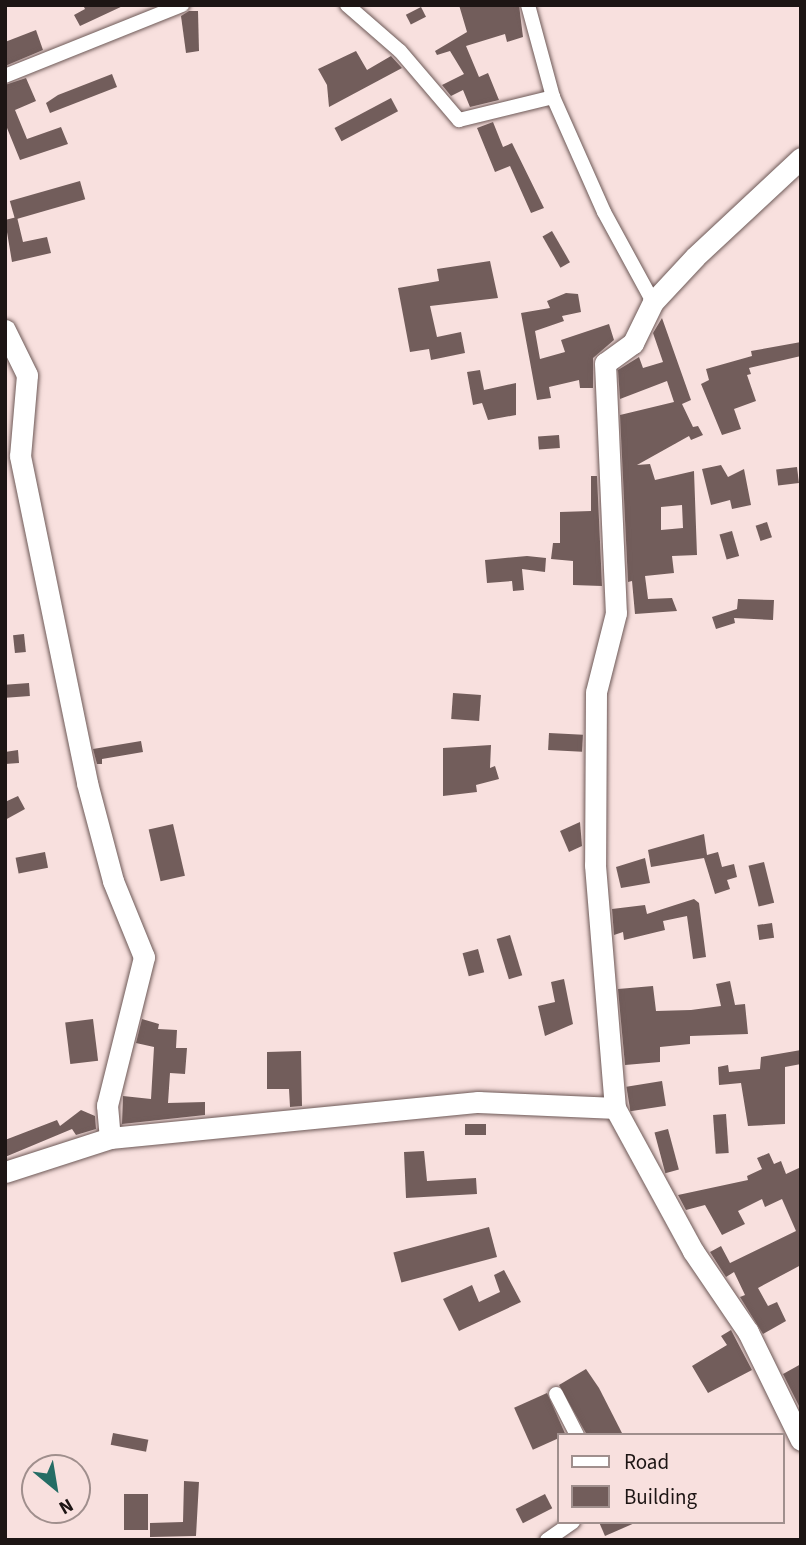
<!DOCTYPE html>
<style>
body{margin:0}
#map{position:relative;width:806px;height:1545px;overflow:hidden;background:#f8e0de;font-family:"Source Sans 3",sans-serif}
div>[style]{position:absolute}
.building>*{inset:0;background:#725d5b;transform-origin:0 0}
.roads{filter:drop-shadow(0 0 2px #6d5957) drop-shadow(0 0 2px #6d5957)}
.street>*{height:14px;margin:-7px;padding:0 7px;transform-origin:7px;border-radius:7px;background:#fff}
.secondary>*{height:21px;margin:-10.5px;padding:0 10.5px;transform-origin:10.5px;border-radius:10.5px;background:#fff}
span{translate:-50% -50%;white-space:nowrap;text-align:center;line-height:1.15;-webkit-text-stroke:7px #f8e0de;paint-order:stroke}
.frame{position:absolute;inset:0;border:7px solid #1d1514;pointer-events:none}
.legend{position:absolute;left:557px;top:1433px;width:228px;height:91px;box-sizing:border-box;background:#f8e0de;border:2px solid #a08f8d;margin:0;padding:9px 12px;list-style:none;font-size:21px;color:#1d1514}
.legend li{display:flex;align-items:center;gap:14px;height:35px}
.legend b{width:35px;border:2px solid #a08f8d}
.north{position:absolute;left:21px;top:1454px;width:70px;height:70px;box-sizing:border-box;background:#f8e0de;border:2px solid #a08f8d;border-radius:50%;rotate:150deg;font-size:19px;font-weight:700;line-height:28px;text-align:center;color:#1d1514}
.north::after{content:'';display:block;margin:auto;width:24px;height:32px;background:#256d65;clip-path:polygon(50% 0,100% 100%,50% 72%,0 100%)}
</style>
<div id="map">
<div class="building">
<i style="clip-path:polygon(83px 5px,125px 5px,80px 26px,74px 15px,85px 9px)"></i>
<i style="clip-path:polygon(459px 5px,519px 5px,523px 37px,507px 42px,505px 34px,466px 46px,479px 77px,488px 73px,499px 100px,470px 107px,463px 90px,451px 96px,442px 85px,464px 74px,450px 51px,437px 55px,435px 51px,467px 32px)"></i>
<i style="left:421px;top:7px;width:11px;height:17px;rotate:63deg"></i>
<i style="clip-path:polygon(189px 11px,198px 11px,199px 51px,186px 53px,181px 16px)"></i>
<i style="clip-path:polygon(36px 30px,43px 50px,5px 66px,5px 42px)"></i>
<i style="clip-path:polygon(356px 51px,367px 70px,391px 56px,402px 68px,329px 107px,327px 85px,318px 69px)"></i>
<i style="clip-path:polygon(112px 74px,117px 87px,50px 113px,46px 103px,58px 95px)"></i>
<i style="clip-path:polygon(26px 78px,36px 101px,15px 110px,27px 139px,61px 127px,68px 144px,20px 160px,5px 123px,5px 85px)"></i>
<i style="left:391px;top:98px;width:15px;height:64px;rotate:62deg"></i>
<i style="clip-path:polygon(493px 122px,503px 147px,512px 143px,544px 208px,531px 213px,510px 166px,495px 172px,477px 128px)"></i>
<i style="left:80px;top:181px;width:19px;height:73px;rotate:74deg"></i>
<i style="clip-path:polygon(17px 217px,23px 242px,47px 237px,51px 253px,12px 262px,5px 220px)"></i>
<i style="left:552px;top:231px;width:36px;height:11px;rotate:60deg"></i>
<i style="clip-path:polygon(490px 261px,498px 298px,430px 306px,437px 337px,461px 332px,465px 353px,431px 360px,429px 349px,410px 352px,398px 288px,439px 281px,437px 269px)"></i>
<i style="clip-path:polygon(566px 293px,578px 294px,581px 312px,562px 316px,564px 321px,535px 331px,540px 359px,565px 352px,561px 340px,609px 324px,614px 340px,593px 358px,593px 388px,580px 388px,579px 380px,549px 387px,551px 398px,537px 400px,521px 313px,550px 308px,547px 301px)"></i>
<i style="clip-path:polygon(evenodd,662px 318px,691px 400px,682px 404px,693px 427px,698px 426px,703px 435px,691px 440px,689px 436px,637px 465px,650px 464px,655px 480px,694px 471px,697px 555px,672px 556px,674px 573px,645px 576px,648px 599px,672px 598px,677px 611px,635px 614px,632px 581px,628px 582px,620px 415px,674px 402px,667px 381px,620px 399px,618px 370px,639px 357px,643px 368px,663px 362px,653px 333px,662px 318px,682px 505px,683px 528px,661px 530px,661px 507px,682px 505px)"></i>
<i style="clip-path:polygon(801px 342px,801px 356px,749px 368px,751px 374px,747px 375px,756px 401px,734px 409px,741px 429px,722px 435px,701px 384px,709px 380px,706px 369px,752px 356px,751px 351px)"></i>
<i style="clip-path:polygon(480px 370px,484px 390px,516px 383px,516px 415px,488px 420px,482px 403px,473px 405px,467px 372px)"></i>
<i style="left:559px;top:435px;width:13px;height:21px;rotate:86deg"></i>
<i style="clip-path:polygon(721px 465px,728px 477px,744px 469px,751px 505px,732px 509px,730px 500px,711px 505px,702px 469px)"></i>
<i style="left:797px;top:467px;width:16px;height:21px;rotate:83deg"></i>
<i style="clip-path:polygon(591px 476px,597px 476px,602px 586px,573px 585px,573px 561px,551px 559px,553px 543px,560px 543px,560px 512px,591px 511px)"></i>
<i style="left:767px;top:522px;width:16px;height:12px;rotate:72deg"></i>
<i style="left:732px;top:531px;width:26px;height:13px;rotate:74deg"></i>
<i style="clip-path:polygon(527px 556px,546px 558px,545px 572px,522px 569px,524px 590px,513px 591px,512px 581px,487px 583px,485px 560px)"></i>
<i style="clip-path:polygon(738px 599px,774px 600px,773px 620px,734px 618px,735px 623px,716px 629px,712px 617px,737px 609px)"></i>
<i style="left:24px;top:634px;width:18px;height:11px;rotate:84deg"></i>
<i style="left:29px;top:683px;width:13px;height:24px;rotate:86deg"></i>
<i style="left:453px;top:693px;width:28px;height:26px;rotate:4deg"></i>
<i style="left:549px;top:733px;width:34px;height:17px;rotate:3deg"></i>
<i style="clip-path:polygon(141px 741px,143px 752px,102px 759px,102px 764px,97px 764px,93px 749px)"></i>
<i style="clip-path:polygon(491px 745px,490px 768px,495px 766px,499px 779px,476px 785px,477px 792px,443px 796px,443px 748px)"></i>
<i style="clip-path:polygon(18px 750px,19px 763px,5px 764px,5px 752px)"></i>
<i style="clip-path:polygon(18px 796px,25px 809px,5px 820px,5px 802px)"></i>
<i style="clip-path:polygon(580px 822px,582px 846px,569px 852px,560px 831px)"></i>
<i style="left:173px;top:824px;width:53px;height:25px;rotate:77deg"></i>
<i style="clip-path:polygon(704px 834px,707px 855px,718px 852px,722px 867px,734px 864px,737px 877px,727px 880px,730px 889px,715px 894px,704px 858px,651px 867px,648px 850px)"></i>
<i style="left:45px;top:852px;width:16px;height:30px;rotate:79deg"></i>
<i style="clip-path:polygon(645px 858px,650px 883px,621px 888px,616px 867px)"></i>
<i style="left:764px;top:862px;width:42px;height:16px;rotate:76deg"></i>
<i style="clip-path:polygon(694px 899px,699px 903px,706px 957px,693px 959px,687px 916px,663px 921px,665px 930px,624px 940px,623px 932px,614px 935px,612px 909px,645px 905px,647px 914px)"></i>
<i style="left:772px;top:923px;width:15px;height:15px;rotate:82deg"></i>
<i style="left:510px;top:935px;width:42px;height:14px;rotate:73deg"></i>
<i style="left:478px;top:949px;width:24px;height:16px;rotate:75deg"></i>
<i style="clip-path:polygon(564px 979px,573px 1024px,545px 1036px,538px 1006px,555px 1002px,551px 982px)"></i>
<i style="clip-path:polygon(730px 981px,735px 1005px,745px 1004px,748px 1034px,690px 1036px,690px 1044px,660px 1047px,660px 1062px,625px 1065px,618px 989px,653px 986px,656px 1011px,691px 1010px,721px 1006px,716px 984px)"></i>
<i style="left:93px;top:1019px;width:42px;height:28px;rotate:83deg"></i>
<i style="clip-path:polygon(142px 1019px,159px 1024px,158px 1029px,177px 1030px,176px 1048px,187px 1048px,185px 1074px,170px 1073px,168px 1103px,205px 1102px,205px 1115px,122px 1124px,123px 1096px,151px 1099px,154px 1047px,136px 1043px)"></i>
<i style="clip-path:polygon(801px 1050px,801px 1064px,785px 1067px,785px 1124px,748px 1126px,741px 1083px,719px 1085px,718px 1067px,728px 1065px,729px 1072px,760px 1069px,761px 1057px)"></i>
<i style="clip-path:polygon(301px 1051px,302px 1106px,290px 1107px,289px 1089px,267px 1089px,267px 1052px)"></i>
<i style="left:662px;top:1081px;width:25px;height:36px;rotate:81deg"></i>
<i style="clip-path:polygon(81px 1110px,95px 1116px,96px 1129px,76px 1135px,72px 1129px,5px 1157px,5px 1140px,57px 1120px,60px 1126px)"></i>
<i style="left:726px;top:1114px;width:39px;height:13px;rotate:86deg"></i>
<i style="left:486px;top:1124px;width:11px;height:21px;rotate:90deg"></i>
<i style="left:668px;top:1129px;width:42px;height:14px;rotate:75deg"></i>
<i style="clip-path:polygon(424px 1151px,427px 1181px,476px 1178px,477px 1194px,406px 1198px,404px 1152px)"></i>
<i style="clip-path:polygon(769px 1153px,774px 1164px,781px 1161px,786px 1174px,801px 1167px,801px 1265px,758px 1288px,768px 1306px,777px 1302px,786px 1321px,763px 1334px,740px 1297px,745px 1295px,734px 1272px,726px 1277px,710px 1252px,721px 1246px,730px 1263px,796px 1231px,782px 1199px,765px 1207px,762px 1199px,738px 1211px,745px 1224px,722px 1235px,705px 1205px,686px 1210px,678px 1195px,748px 1180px,747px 1176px,762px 1169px,757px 1158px)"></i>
<i style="left:489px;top:1227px;width:31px;height:99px;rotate:75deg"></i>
<i style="clip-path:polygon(504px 1270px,521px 1302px,459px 1331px,443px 1299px,472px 1285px,479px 1302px,500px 1292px,494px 1275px)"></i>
<i style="clip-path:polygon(731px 1330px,752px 1370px,708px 1393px,692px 1366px,727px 1345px,721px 1336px)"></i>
<i style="clip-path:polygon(801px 1364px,801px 1410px,783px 1374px)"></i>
<i style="clip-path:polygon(586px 1369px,599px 1388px,623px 1435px,587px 1435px,559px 1385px)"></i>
<i style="left:547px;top:1393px;width:46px;height:36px;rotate:66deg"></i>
<i style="left:113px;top:1433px;width:36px;height:12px;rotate:11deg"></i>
<i style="clip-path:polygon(184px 1481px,199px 1482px,196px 1536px,150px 1537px,150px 1523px,183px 1522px)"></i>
<i style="left:124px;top:1494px;width:24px;height:36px"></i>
<i style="left:545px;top:1494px;width:16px;height:33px;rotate:63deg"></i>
<i style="clip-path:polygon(599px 1522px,637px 1522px,605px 1536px)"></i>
</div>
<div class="roads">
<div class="street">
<i style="left:347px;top:5px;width:70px;rotate:41deg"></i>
<i style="left:400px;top:51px;width:91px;rotate:49.5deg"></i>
<i style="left:459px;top:120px;width:97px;rotate:-13.7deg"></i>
<i style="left:553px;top:97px;width:95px;rotate:-105.2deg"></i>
<i style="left:5px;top:76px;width:191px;rotate:-21.9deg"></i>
<i style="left:553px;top:97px;width:126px;rotate:66.1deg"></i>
<i style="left:604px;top:212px;width:102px;rotate:61.4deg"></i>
<i style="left:556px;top:1394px;width:46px;rotate:62.9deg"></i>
<i style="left:547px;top:1540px;width:32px;rotate:-35deg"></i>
</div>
<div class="secondary">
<i style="left:801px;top:158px;width:145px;rotate:137deg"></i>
<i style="left:695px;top:257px;width:62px;rotate:133deg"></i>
<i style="left:653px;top:302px;width:46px;rotate:116deg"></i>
<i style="left:633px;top:343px;width:34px;rotate:144deg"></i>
<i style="left:605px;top:363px;width:250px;rotate:87.5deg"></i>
<i style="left:616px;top:613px;width:81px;rotate:104.2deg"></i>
<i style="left:596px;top:692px;width:173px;rotate:90.3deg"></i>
<i style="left:595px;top:865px;width:244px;rotate:85.3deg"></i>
<i style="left:615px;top:1108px;width:163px;rotate:61.4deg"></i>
<i style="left:693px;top:1251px;width:98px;rotate:55.8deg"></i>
<i style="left:748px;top:1332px;width:120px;rotate:63.9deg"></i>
<i style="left:5px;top:330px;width:50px;rotate:63.9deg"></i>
<i style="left:27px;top:375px;width:81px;rotate:94.9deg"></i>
<i style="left:20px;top:456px;width:334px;rotate:78.4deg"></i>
<i style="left:87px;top:783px;width:101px;rotate:75.1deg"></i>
<i style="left:113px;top:881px;width:82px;rotate:67.8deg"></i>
<i style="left:144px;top:957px;width:153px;rotate:104deg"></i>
<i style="left:107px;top:1105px;width:33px;rotate:85deg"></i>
<i style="left:5px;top:1172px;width:110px;rotate:-17.9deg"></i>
<i style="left:110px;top:1138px;width:370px;rotate:-5.6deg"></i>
<i style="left:478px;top:1102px;width:137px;rotate:2.5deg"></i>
</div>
</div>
<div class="frame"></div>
<ul class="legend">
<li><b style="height:9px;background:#fff"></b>Road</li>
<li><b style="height:19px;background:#725d5b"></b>Building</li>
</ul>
<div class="north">N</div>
</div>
